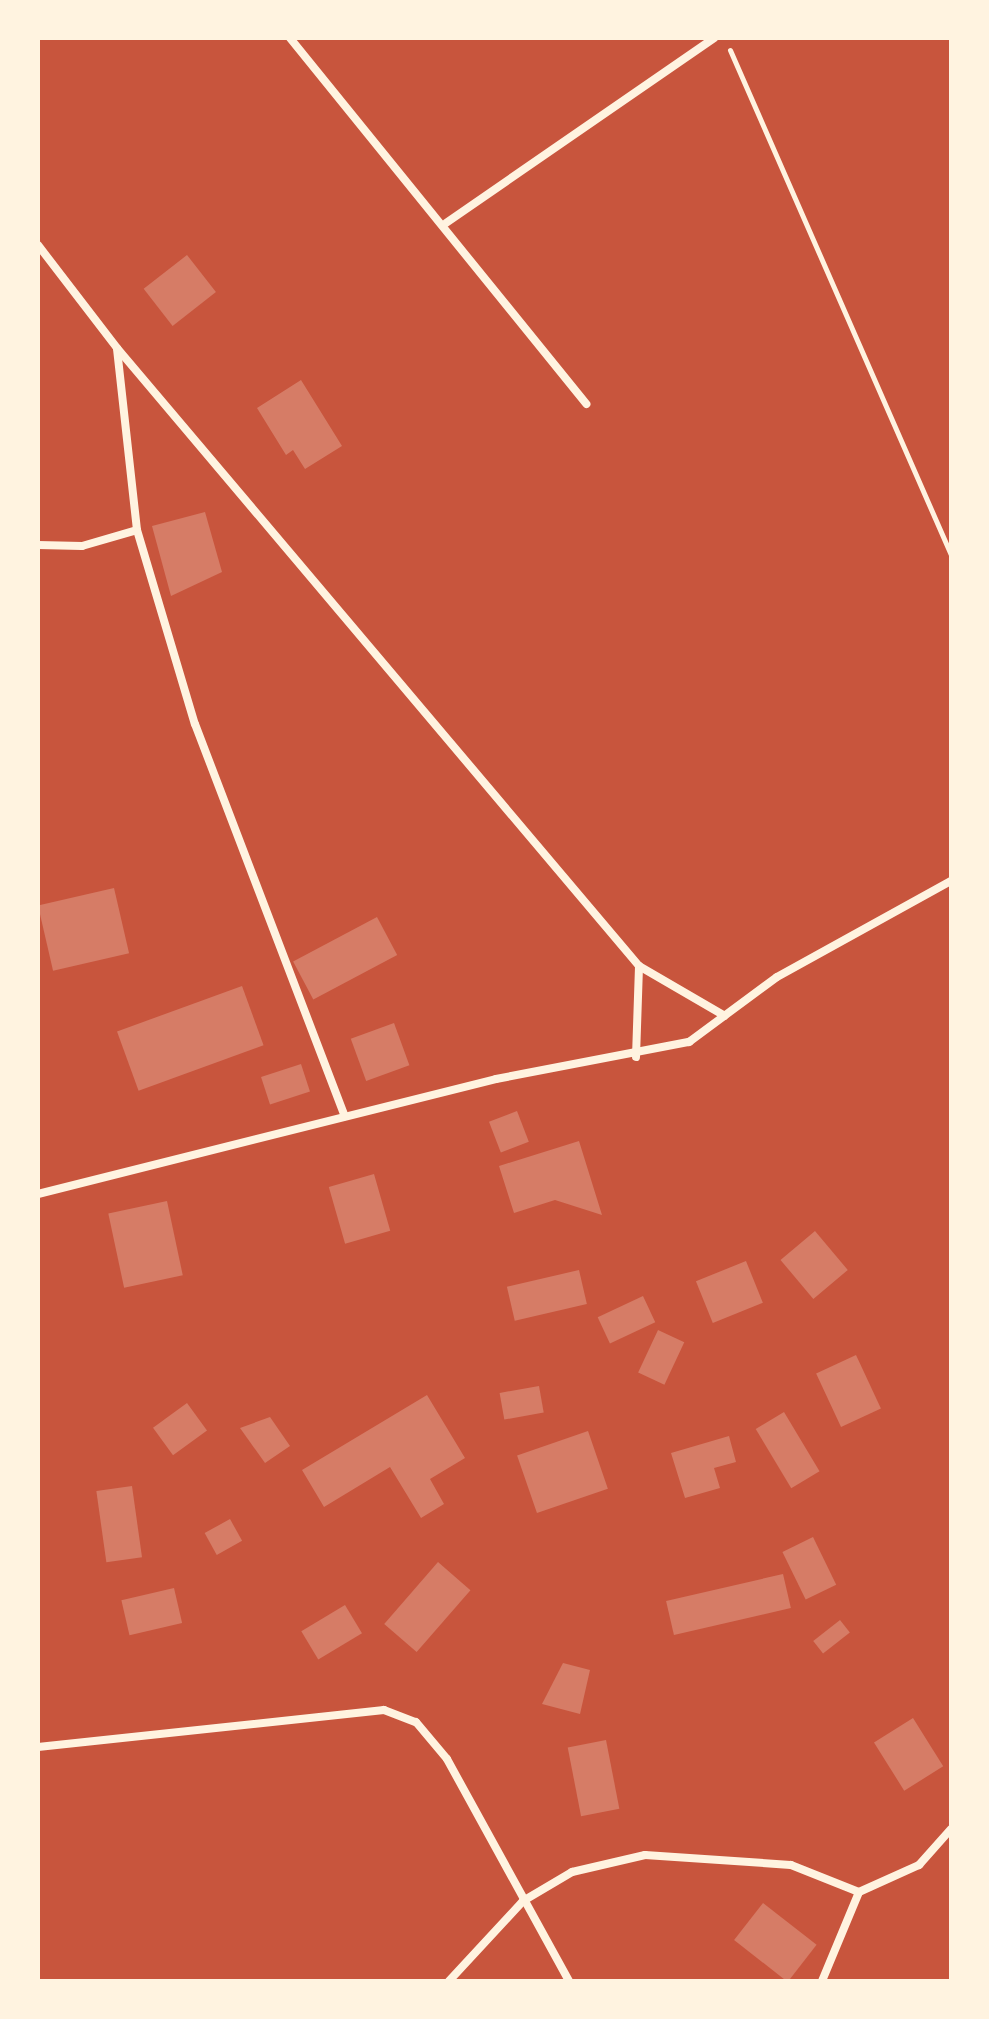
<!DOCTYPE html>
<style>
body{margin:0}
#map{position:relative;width:989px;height:2019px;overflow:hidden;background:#c8553d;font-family:"Golos Text",sans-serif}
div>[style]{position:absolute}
.building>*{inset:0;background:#d67c66;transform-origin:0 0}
.path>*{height:5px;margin:-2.5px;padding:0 2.5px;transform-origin:2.5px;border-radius:2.5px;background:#fff3e0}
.minor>*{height:8px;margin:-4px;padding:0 4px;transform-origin:4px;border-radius:4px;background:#fff3e0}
span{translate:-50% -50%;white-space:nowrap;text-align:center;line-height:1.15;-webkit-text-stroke:8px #fff3e0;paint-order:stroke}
.frame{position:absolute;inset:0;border:40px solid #fff3e0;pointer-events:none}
</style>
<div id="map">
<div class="building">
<i style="left:187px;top:255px;width:47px;height:55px;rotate:52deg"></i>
<i style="clip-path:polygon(301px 380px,342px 446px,305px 469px,293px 450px,286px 455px,257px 408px)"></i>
<i style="clip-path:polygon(205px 512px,222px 572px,171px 596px,152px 526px)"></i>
<i style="left:114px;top:888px;width:67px;height:78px;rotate:77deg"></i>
<i style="left:377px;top:917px;width:43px;height:95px;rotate:62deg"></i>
<i style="left:242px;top:986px;width:63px;height:133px;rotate:70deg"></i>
<i style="left:394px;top:1023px;width:45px;height:46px;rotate:70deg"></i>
<i style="left:301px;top:1064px;width:29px;height:42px;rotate:72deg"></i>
<i style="left:517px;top:1111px;width:33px;height:30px;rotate:69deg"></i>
<i style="clip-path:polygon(579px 1141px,602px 1215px,555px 1200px,514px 1213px,499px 1166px)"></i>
<i style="left:374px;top:1174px;width:59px;height:47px;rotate:74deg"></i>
<i style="left:167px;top:1201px;width:76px;height:60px;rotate:78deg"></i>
<i style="left:815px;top:1231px;width:51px;height:45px;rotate:50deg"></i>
<i style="left:746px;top:1261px;width:45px;height:54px;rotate:68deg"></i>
<i style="left:579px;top:1270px;width:35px;height:74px;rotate:77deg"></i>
<i style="left:643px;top:1296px;width:29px;height:50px;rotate:65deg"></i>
<i style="left:658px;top:1330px;width:29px;height:47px;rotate:25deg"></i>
<i style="left:856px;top:1355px;width:59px;height:44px;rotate:65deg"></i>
<i style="left:539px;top:1386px;width:27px;height:40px;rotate:80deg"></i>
<i style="clip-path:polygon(427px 1395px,465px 1458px,430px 1479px,444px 1504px,421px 1518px,390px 1467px,324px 1507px,302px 1470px)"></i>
<i style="left:187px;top:1403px;width:34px;height:42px;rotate:54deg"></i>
<i style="left:784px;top:1412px;width:69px;height:33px;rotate:59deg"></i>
<i style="clip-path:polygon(270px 1417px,290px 1446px,265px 1463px,240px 1428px)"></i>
<i style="left:588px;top:1431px;width:61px;height:75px;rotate:71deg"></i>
<i style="clip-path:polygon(729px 1436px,736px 1462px,714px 1468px,720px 1488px,685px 1498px,671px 1453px)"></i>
<i style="left:132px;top:1486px;width:72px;height:36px;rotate:82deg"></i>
<i style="left:230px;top:1519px;width:25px;height:29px;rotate:61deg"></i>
<i style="left:813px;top:1537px;width:53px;height:34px;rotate:64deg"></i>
<i style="left:438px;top:1562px;width:43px;height:82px;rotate:41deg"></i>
<i style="left:783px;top:1574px;width:35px;height:120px;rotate:77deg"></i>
<i style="left:174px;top:1588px;width:36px;height:54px;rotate:77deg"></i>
<i style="left:345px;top:1605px;width:33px;height:51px;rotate:59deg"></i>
<i style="left:840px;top:1620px;width:16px;height:34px;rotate:52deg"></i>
<i style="clip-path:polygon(563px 1663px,590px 1670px,580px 1714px,542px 1704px)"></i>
<i style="left:913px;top:1718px;width:57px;height:46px;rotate:58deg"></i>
<i style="left:606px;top:1740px;width:70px;height:39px;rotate:79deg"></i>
<i style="left:763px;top:1903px;width:68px;height:47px;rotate:38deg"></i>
</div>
<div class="path">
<i style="left:730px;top:50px;width:551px;rotate:66.36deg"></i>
</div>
<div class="minor">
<i style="left:290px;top:38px;width:471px;rotate:51deg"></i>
<i style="left:446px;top:223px;width:326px;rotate:-34.6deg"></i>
<i style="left:38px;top:245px;width:130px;rotate:52.5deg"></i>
<i style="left:117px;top:348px;width:809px;rotate:49.81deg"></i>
<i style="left:639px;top:966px;width:99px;rotate:30.2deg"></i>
<i style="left:137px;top:530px;width:202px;rotate:73.4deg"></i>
<i style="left:195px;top:724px;width:420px;rotate:69.1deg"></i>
<i style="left:38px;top:545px;width:44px;rotate:1.3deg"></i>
<i style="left:82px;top:546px;width:57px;rotate:-16.2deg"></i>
<i style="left:137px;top:530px;width:182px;rotate:-96.3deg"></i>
<i style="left:636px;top:1057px;width:91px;rotate:-88.1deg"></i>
<i style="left:38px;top:1194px;width:472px;rotate:-14.1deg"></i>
<i style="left:496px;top:1079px;width:197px;rotate:-10.9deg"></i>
<i style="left:689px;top:1042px;width:109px;rotate:-36.5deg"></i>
<i style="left:777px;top:977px;width:199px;rotate:-28.9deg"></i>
<i style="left:38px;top:1747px;width:348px;rotate:-6.1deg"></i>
<i style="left:384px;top:1710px;width:34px;rotate:21deg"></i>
<i style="left:416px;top:1722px;width:48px;rotate:50deg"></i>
<i style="left:447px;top:1759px;width:253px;rotate:61.2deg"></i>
<i style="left:449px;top:1981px;width:109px;rotate:-47.2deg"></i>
<i style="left:523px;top:1901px;width:57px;rotate:-30.6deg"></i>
<i style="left:572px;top:1872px;width:75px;rotate:-13.1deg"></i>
<i style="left:645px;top:1855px;width:146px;rotate:3.9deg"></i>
<i style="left:791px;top:1865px;width:73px;rotate:21.7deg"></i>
<i style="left:859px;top:1892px;width:66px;rotate:-24.2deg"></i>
<i style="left:919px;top:1865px;width:48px;rotate:-48.4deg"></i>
<i style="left:822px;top:1981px;width:96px;rotate:-67.4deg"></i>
</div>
<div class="frame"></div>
</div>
